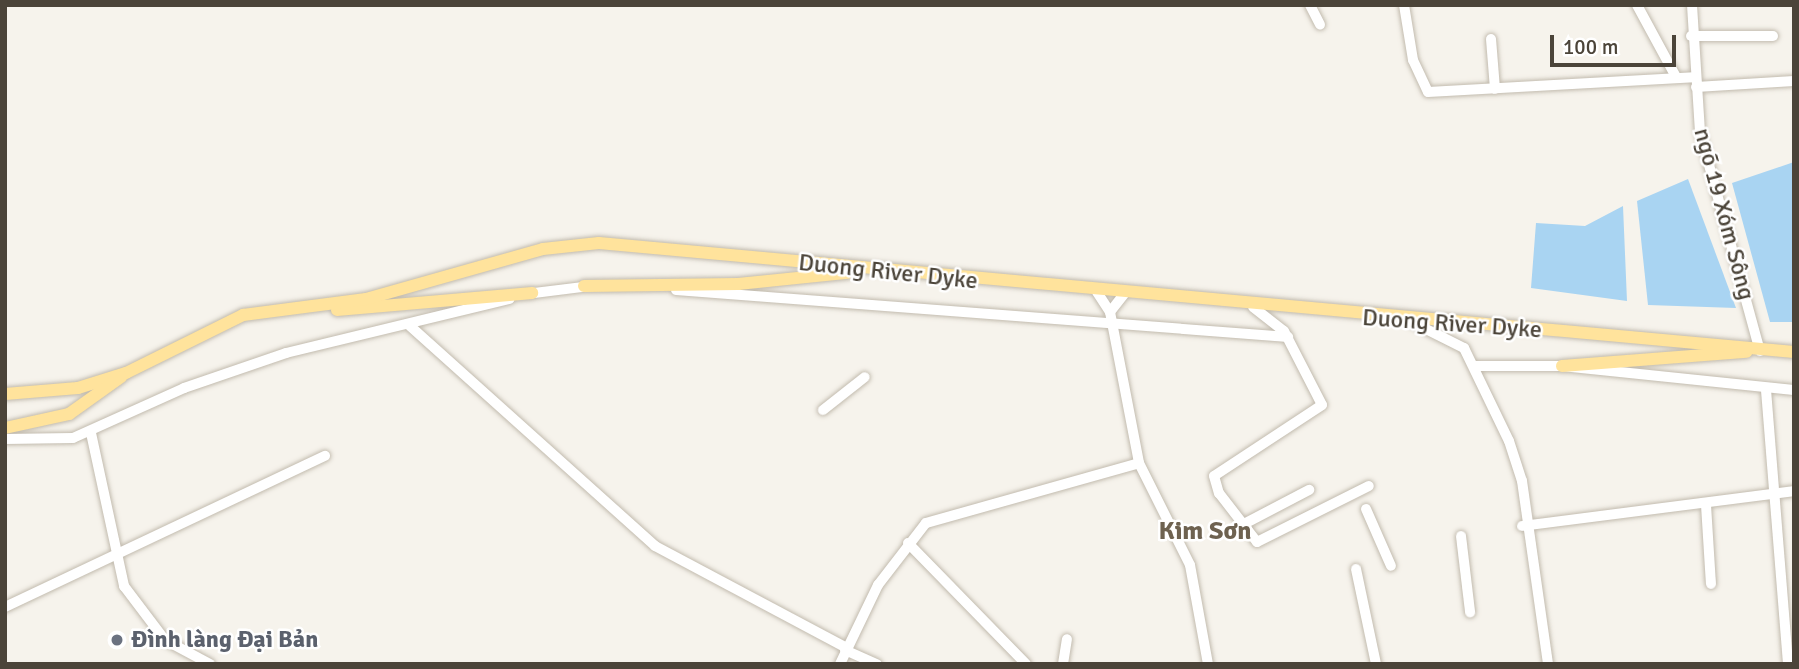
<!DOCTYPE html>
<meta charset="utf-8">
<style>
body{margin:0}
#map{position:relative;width:1799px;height:669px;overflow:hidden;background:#f6f3ec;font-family:Signika,sans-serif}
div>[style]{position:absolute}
.water>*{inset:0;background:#a9d4f2}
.roads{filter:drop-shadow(0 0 2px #c2bbae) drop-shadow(0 0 2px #c2bbae)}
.minor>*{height:10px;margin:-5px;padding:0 5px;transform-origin:5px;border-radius:5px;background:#fff}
.major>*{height:12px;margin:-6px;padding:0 6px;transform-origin:6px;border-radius:6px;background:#ffe39c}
.dots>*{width:19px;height:19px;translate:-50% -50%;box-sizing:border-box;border:4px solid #fff;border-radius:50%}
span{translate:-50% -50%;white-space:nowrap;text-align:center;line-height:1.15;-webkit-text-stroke:5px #fff;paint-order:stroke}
.street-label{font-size:24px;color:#4b4439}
.worship-label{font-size:24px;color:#5b616d;font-weight:700}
.left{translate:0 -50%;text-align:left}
.neighbourhood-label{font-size:26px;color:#6e6250;font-weight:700}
.frame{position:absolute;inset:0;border:7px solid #4b4439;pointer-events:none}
.scale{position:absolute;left:1550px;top:35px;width:126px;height:32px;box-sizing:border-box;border:4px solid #4b4439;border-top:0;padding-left:9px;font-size:21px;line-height:24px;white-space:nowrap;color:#4b4439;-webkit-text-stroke:5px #fff;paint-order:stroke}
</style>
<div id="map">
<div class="water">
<i style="clip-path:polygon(1794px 162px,1794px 322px,1770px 322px,1732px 183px)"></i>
<i style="clip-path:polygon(1688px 179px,1736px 308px,1648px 305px,1637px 201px)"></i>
<i style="clip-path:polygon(1623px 206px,1627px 301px,1531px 288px,1536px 223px,1585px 226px)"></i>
</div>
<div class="roads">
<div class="minor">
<i style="left:1310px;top:5px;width:22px;rotate:63deg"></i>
<i style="left:1404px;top:5px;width:56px;rotate:80.7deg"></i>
<i style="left:1413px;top:60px;width:35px;rotate:65deg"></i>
<i style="left:1428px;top:92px;width:266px;rotate:-3.2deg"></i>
<i style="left:1637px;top:5px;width:80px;rotate:61.5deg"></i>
<i style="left:1692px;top:5px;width:127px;rotate:86.4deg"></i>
<i style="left:1700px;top:132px;width:227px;rotate:74.7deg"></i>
<i style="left:1691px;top:36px;width:82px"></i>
<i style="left:1491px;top:39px;width:50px;rotate:85.4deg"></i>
<i style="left:1696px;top:87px;width:98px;rotate:-3.5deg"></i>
<i style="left:676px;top:290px;width:614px;rotate:4.39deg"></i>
<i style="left:1097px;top:292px;width:24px;rotate:57deg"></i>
<i style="left:1110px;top:312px;width:154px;rotate:79.1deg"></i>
<i style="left:1139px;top:463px;width:114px;rotate:63.4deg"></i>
<i style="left:1190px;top:565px;width:101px;rotate:79.7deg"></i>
<i style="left:526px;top:294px;width:64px;rotate:-7.1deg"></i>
<i style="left:1253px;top:307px;width:39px;rotate:38deg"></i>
<i style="left:1284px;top:331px;width:83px;rotate:62.8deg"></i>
<i style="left:1322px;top:405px;width:129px;rotate:146.7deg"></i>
<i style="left:1214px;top:476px;width:18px;rotate:74deg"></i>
<i style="left:1219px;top:493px;width:62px;rotate:52.2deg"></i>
<i style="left:1257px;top:542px;width:125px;rotate:-26.6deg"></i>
<i style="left:1110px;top:312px;width:24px;rotate:-52deg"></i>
<i style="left:1408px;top:320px;width:63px;rotate:26.6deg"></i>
<i style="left:1464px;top:348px;width:103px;rotate:64.2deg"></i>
<i style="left:1509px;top:441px;width:42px;rotate:72deg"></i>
<i style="left:1522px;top:481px;width:185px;rotate:81.9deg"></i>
<i style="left:410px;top:326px;width:329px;rotate:41.9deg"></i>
<i style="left:655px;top:546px;width:217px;rotate:28deg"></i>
<i style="left:1475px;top:366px;width:87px"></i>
<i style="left:1562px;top:366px;width:233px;rotate:5.9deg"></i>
<i style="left:1766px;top:390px;width:275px;rotate:85.4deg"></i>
<i style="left:823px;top:410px;width:53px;rotate:-38.2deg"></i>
<i style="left:91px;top:433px;width:157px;rotate:77.8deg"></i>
<i style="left:124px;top:586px;width:68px;rotate:52.8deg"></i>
<i style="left:165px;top:640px;width:51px;rotate:28.1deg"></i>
<i style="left:5px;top:439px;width:68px;rotate:-0.8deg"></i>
<i style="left:73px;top:438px;width:122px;rotate:-24.2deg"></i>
<i style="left:184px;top:388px;width:108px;rotate:-18.9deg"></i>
<i style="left:286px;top:353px;width:230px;rotate:-13.6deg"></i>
<i style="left:1706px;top:505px;width:79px;rotate:86.4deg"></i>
<i style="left:1366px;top:509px;width:62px;rotate:66.3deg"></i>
<i style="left:1242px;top:525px;width:76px;rotate:-27.6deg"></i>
<i style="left:1522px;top:526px;width:274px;rotate:-7.3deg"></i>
<i style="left:1461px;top:536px;width:77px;rotate:83.2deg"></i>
<i style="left:908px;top:543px;width:169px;rotate:45.7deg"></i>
<i style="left:1356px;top:569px;width:97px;rotate:78.1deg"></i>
<i style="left:5px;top:607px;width:354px;rotate:-25.3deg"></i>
<i style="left:845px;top:650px;width:35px;rotate:24deg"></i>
<i style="left:840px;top:664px;width:88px;rotate:-64.3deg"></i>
<i style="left:878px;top:585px;width:78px;rotate:-52.3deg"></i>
<i style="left:926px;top:523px;width:221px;rotate:-15.7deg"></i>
<i style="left:1063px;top:664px;width:25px;rotate:-81deg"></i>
</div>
<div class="major">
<i style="left:584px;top:286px;width:154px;rotate:-0.7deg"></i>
<i style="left:738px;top:284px;width:110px;rotate:-5.8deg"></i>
<i style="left:337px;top:310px;width:196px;rotate:-5deg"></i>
<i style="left:1562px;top:366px;width:185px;rotate:-4.4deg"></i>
<i style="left:5px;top:394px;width:73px;rotate:-4.7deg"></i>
<i style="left:78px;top:388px;width:50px;rotate:-17.4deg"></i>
<i style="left:126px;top:373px;width:131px;rotate:-26.4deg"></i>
<i style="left:243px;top:315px;width:124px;rotate:-7.4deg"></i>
<i style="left:366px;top:299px;width:184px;rotate:-15.8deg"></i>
<i style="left:543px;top:249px;width:56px;rotate:-6.1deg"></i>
<i style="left:599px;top:243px;width:1200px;rotate:5.21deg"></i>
<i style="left:5px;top:428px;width:66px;rotate:-12.3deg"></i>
<i style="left:69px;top:414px;width:64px;rotate:-35.4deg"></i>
</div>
</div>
<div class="dots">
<i style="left:117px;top:640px;background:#6b7280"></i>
</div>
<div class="street-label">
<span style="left:1724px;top:214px;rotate:75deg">ngõ 19 Xóm Sông</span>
<span style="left:888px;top:272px;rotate:6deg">Duong River Dyke</span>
<span style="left:1452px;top:324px;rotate:4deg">Duong River Dyke</span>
</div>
<div class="worship-label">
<span class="left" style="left:131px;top:640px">Đình làng Đại Bản</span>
</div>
<div class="neighbourhood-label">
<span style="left:1205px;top:532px">Kim Sơn</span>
</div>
<div class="frame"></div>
<div class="scale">100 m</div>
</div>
